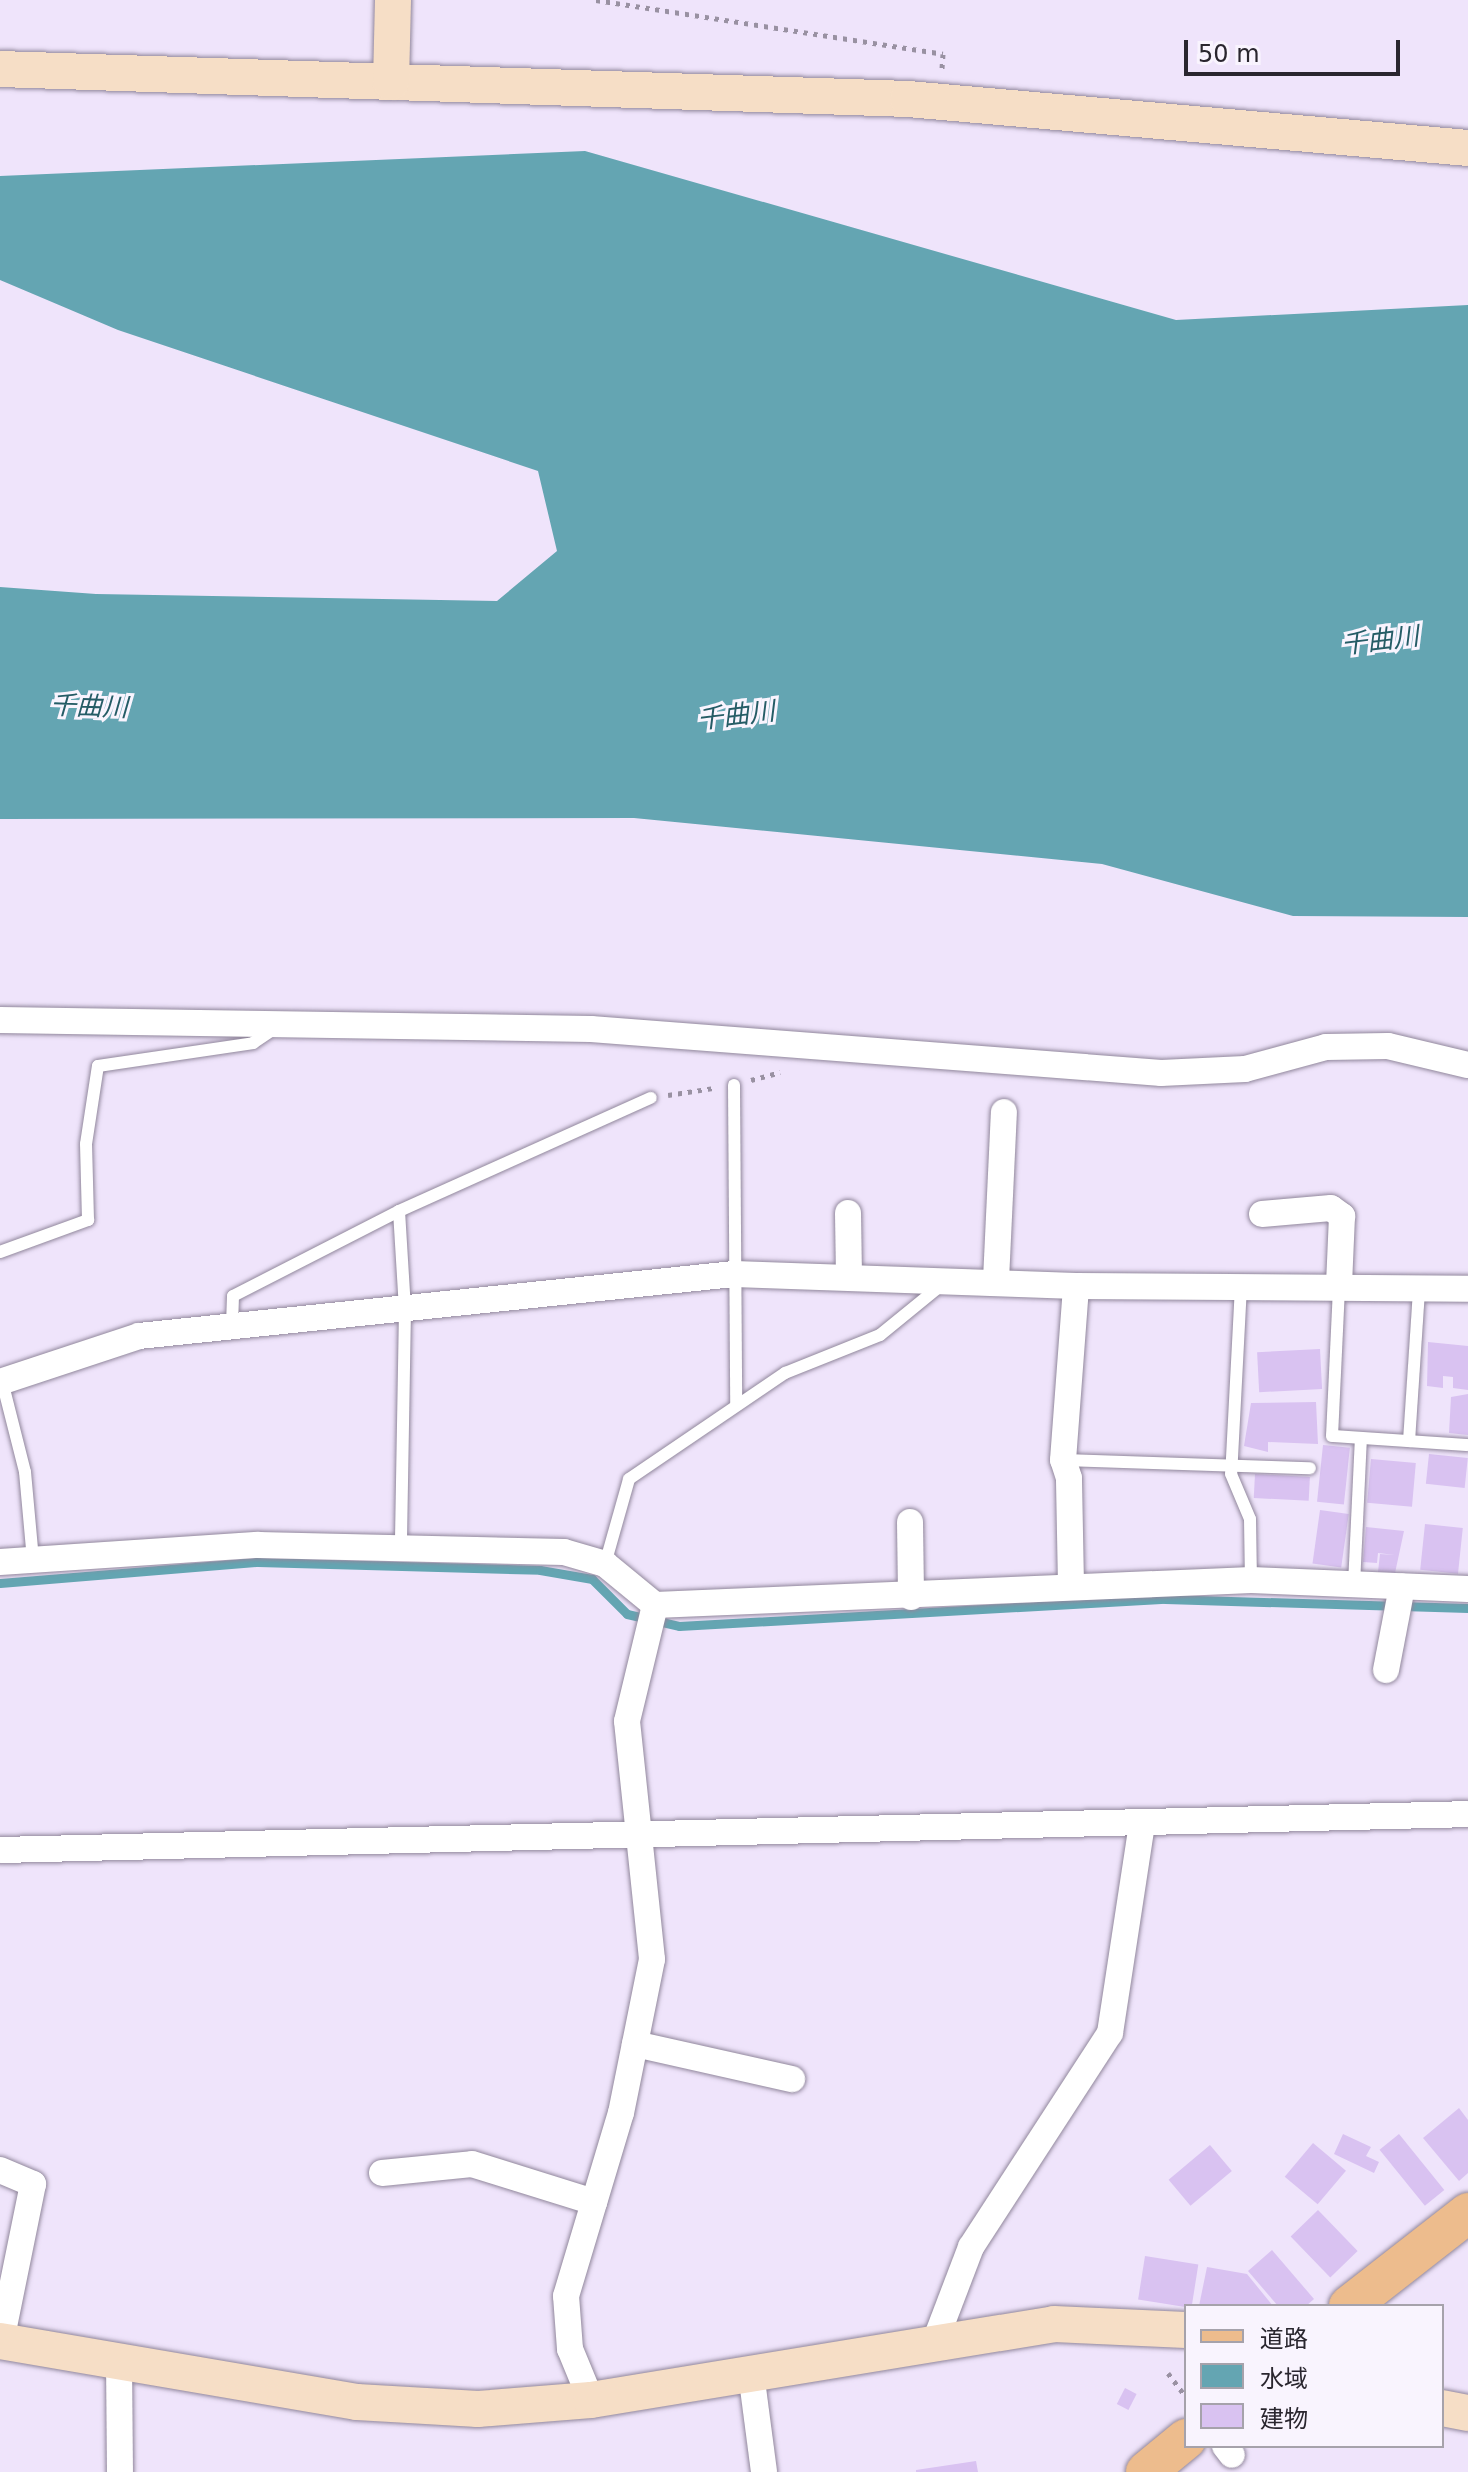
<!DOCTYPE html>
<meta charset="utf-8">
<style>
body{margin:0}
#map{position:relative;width:1468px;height:2472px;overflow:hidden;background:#efe4fb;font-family:"DejaVu Sans","Noto Sans JP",sans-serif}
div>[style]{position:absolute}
.water>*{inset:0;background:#64a5b2}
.stream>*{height:9px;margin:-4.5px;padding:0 4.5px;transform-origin:4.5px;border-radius:4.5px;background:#64a5b2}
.building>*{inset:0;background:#d9c2f1;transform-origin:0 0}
.path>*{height:5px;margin-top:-2.5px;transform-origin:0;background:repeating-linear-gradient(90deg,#9991a2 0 4px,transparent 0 10px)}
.roads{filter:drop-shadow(0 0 2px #91879c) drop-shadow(0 0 2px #91879c)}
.lane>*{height:12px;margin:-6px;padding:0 6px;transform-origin:6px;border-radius:6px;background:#fff}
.street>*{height:26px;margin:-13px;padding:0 13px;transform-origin:13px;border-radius:13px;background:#fff}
.secondary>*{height:36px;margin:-18px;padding:0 18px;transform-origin:18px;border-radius:18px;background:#f6dec6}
.primary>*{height:40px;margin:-20px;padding:0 20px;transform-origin:20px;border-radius:20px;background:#edbc8d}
span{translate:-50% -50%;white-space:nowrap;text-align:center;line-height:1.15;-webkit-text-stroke:6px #f9f4fe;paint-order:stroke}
.water-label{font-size:26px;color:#255c66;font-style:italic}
.legend{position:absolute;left:1184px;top:2304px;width:260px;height:144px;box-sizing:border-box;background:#f9f4fe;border:2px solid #a6a2ab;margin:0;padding:10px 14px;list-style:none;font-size:24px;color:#2a262f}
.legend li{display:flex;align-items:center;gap:16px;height:40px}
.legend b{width:40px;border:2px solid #a6a2ab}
.scale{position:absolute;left:1184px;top:40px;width:216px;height:36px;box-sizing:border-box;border:4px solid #2a262f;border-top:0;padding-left:10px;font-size:24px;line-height:28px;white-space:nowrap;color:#2a262f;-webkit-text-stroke:6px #f9f4fe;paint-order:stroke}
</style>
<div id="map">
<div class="water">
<i style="clip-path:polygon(585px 151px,1176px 320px,1468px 305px,1468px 917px,1293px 916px,1102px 864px,634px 818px,0 819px,0 587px,96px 594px,497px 601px,557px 551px,538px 471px,118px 330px,0 280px,0 176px)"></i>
</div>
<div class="stream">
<i style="left:0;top:1583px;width:259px;rotate:-4.7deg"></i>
<i style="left:258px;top:1562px;width:282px;rotate:1.6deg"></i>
<i style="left:540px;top:1570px;width:53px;rotate:9.8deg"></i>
<i style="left:592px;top:1579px;width:49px;rotate:45deg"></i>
<i style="left:627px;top:1614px;width:53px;rotate:13deg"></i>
<i style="left:679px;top:1626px;width:487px;rotate:-3.2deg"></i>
<i style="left:1165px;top:1599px;width:303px;rotate:1.7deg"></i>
</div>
<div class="building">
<i style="clip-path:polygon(1428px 1342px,1468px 1346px,1468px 1390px,1453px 1388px,1453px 1377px,1443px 1376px,1443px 1388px,1427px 1386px)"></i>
<i style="left:1320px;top:1349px;width:40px;height:63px;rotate:87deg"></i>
<i style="clip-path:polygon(1468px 1394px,1468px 1435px,1449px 1433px,1451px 1397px)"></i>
<i style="clip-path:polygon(1316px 1402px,1318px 1444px,1268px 1442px,1268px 1452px,1244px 1446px,1251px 1403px)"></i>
<i style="left:1323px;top:1445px;width:27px;height:57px;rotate:6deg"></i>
<i style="left:1429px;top:1454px;width:39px;height:30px;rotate:6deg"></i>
<i style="left:1371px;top:1459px;width:45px;height:44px;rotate:5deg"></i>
<i style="left:1255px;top:1474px;width:55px;height:24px;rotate:3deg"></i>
<i style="left:1320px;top:1510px;width:29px;height:54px;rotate:8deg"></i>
<i style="left:1425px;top:1524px;width:38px;height:46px;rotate:6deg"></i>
<i style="clip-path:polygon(1366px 1527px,1404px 1531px,1395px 1573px,1378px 1572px,1380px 1554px,1395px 1555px,1378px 1553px,1377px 1563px,1363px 1562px)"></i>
<i style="clip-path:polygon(1459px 2108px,1468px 2120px,1468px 2173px,1459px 2181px,1423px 2138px)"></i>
<i style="clip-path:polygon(1343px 2134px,1371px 2147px,1366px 2156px,1379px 2162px,1374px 2173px,1334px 2154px)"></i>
<i style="left:1399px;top:2134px;width:72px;height:25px;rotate:51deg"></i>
<i style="left:1313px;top:2143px;width:43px;height:44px;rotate:40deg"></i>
<i style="left:1210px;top:2145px;width:34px;height:54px;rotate:50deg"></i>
<i style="left:1318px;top:2210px;width:57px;height:38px;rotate:46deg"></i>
<i style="clip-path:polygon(1272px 2250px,1314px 2299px,1306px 2306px,1278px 2306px,1248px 2271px)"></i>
<i style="left:1145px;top:2256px;width:54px;height:44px;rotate:9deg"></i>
<i style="clip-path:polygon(1207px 2267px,1247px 2274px,1273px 2306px,1199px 2306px)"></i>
<i style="left:1125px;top:2388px;width:13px;height:18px;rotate:27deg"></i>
<i style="clip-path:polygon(976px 2461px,978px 2472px,916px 2472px,916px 2470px)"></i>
</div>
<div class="path">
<i style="left:596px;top:0;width:351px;rotate:8.8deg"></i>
<i style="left:943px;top:54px;width:16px;rotate:94deg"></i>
<i style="left:751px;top:1080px;width:30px;rotate:-15deg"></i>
<i style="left:668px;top:1095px;width:47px;rotate:-8.7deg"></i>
<i style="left:1168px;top:2373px;width:30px;rotate:53deg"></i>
</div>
<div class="roads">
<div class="lane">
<i style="left:734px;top:1085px;width:320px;rotate:89.6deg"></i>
<i style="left:399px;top:1211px;width:99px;rotate:86.5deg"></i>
<i style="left:405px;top:1310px;width:239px;rotate:91deg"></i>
<i style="left:0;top:1252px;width:94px;rotate:-20deg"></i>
<i style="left:88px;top:1220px;width:76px;rotate:-91.5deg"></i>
<i style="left:86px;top:1144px;width:79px;rotate:-81.3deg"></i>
<i style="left:98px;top:1066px;width:157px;rotate:-8.4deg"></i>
<i style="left:253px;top:1043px;width:25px;rotate:-34deg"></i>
<i style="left:1241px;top:1286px;width:188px;rotate:93deg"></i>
<i style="left:1231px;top:1474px;width:49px;rotate:67.1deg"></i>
<i style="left:1250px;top:1519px;width:61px;rotate:89.1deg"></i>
<i style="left:1339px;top:1288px;width:148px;rotate:92.7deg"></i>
<i style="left:1332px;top:1436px;width:136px;rotate:3.8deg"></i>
<i style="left:232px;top:1325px;width:29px;rotate:-88deg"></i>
<i style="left:233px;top:1296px;width:186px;rotate:-27.1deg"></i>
<i style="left:399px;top:1211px;width:276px;rotate:-24.2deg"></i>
<i style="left:2px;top:1381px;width:94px;rotate:75.8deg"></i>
<i style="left:25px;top:1472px;width:88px;rotate:84.8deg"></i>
<i style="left:1409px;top:1441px;width:152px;rotate:-86.2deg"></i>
<i style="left:1063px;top:1460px;width:247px;rotate:1.9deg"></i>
<i style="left:605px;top:1564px;width:88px;rotate:-74.2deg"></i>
<i style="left:629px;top:1479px;width:189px;rotate:-34.2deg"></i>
<i style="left:785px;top:1373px;width:102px;rotate:-21.8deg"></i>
<i style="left:880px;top:1335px;width:77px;rotate:-39.2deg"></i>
<i style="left:1354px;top:1585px;width:147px;rotate:-87.3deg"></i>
</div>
<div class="street">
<i style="left:0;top:1020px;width:591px;rotate:0.87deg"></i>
<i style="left:591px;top:1029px;width:572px;rotate:4.41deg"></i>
<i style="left:1161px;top:1073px;width:84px;rotate:-2.7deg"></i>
<i style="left:1245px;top:1069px;width:84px;rotate:-15.2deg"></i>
<i style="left:1326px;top:1047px;width:62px;rotate:-0.9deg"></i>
<i style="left:1388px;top:1046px;width:82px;rotate:13.4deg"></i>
<i style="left:848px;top:1213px;width:63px;rotate:89.1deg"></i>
<i style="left:1262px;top:1214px;width:69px;rotate:-5deg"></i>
<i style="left:1331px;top:1208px;width:14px;rotate:36deg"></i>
<i style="left:1342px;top:1216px;width:69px;rotate:92.5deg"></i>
<i style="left:996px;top:1280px;width:168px;rotate:-87.3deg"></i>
<i style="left:0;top:1382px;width:146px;rotate:-18.3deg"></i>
<i style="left:139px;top:1336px;width:598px;rotate:-5.95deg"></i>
<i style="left:734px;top:1274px;width:342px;rotate:2deg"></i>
<i style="left:1076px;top:1286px;width:392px;rotate:0.4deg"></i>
<i style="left:910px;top:1522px;width:75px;rotate:89.2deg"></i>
<i style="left:0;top:1562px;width:259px;rotate:-3.8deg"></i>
<i style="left:258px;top:1545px;width:306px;rotate:1.3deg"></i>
<i style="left:564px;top:1552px;width:43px;rotate:16.3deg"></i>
<i style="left:605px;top:1564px;width:65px;rotate:39.4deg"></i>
<i style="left:655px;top:1605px;width:597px;rotate:-2.4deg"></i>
<i style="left:1251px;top:1580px;width:217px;rotate:2.4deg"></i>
<i style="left:1071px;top:1585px;width:107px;rotate:-91.1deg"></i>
<i style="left:1069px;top:1478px;width:19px;rotate:-108deg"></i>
<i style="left:1063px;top:1460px;width:174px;rotate:-85.7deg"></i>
<i style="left:1386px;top:1670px;width:85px;rotate:-79.1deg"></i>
<i style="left:0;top:1850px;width:1468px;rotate:-1.4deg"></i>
<i style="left:635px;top:2044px;width:161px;rotate:12.6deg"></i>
<i style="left:0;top:2170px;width:36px;rotate:23deg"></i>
<i style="left:33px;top:2184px;width:160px;rotate:101.5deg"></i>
<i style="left:382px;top:2173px;width:90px;rotate:-5.7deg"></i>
<i style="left:472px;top:2164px;width:128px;rotate:17.3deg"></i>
<i style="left:934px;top:2344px;width:104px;rotate:-69.1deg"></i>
<i style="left:971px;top:2247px;width:255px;rotate:-57deg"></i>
<i style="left:1110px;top:2033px;width:212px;rotate:-81.3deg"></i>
<i style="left:119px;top:2360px;width:112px;rotate:89.5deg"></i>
<i style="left:751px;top:2373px;width:100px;rotate:82.5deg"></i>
<i style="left:591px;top:2400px;width:55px;rotate:-112.4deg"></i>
<i style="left:570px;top:2349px;width:53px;rotate:-94.3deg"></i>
<i style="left:566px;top:2296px;width:191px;rotate:-73.3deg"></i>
<i style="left:621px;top:2113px;width:157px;rotate:-78.6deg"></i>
<i style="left:652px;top:1959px;width:239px;rotate:-96deg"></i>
<i style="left:627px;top:1721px;width:119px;rotate:-76.4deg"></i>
<i style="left:1225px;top:2446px;width:11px;rotate:52deg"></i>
</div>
<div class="secondary">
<i style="left:0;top:69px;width:908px;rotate:1.89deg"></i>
<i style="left:908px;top:99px;width:562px;rotate:5deg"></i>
<i style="left:391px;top:82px;width:82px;rotate:-88.6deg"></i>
<i style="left:0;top:2341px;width:362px;rotate:9.7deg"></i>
<i style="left:357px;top:2402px;width:121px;rotate:3.3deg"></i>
<i style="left:478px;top:2409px;width:113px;rotate:-4.6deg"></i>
<i style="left:591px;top:2400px;width:469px;rotate:-9.3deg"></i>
<i style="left:1054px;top:2324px;width:132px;rotate:2.6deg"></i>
<i style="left:1442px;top:2408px;width:26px;rotate:11deg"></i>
</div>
<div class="primary">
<i style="left:1349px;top:2306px;width:151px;rotate:-38deg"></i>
<i style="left:1146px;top:2472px;width:52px;rotate:-39.5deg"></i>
</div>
</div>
<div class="water-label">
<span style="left:1380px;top:641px;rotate:-7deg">千曲川</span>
<span style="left:89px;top:707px;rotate:2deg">千曲川</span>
<span style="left:736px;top:716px;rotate:-7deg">千曲川</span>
</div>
<ul class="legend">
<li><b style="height:10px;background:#edbc8d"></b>道路</li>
<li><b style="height:22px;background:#64a5b2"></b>水域</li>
<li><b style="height:22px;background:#d9c2f1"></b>建物</li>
</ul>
<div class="scale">50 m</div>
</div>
